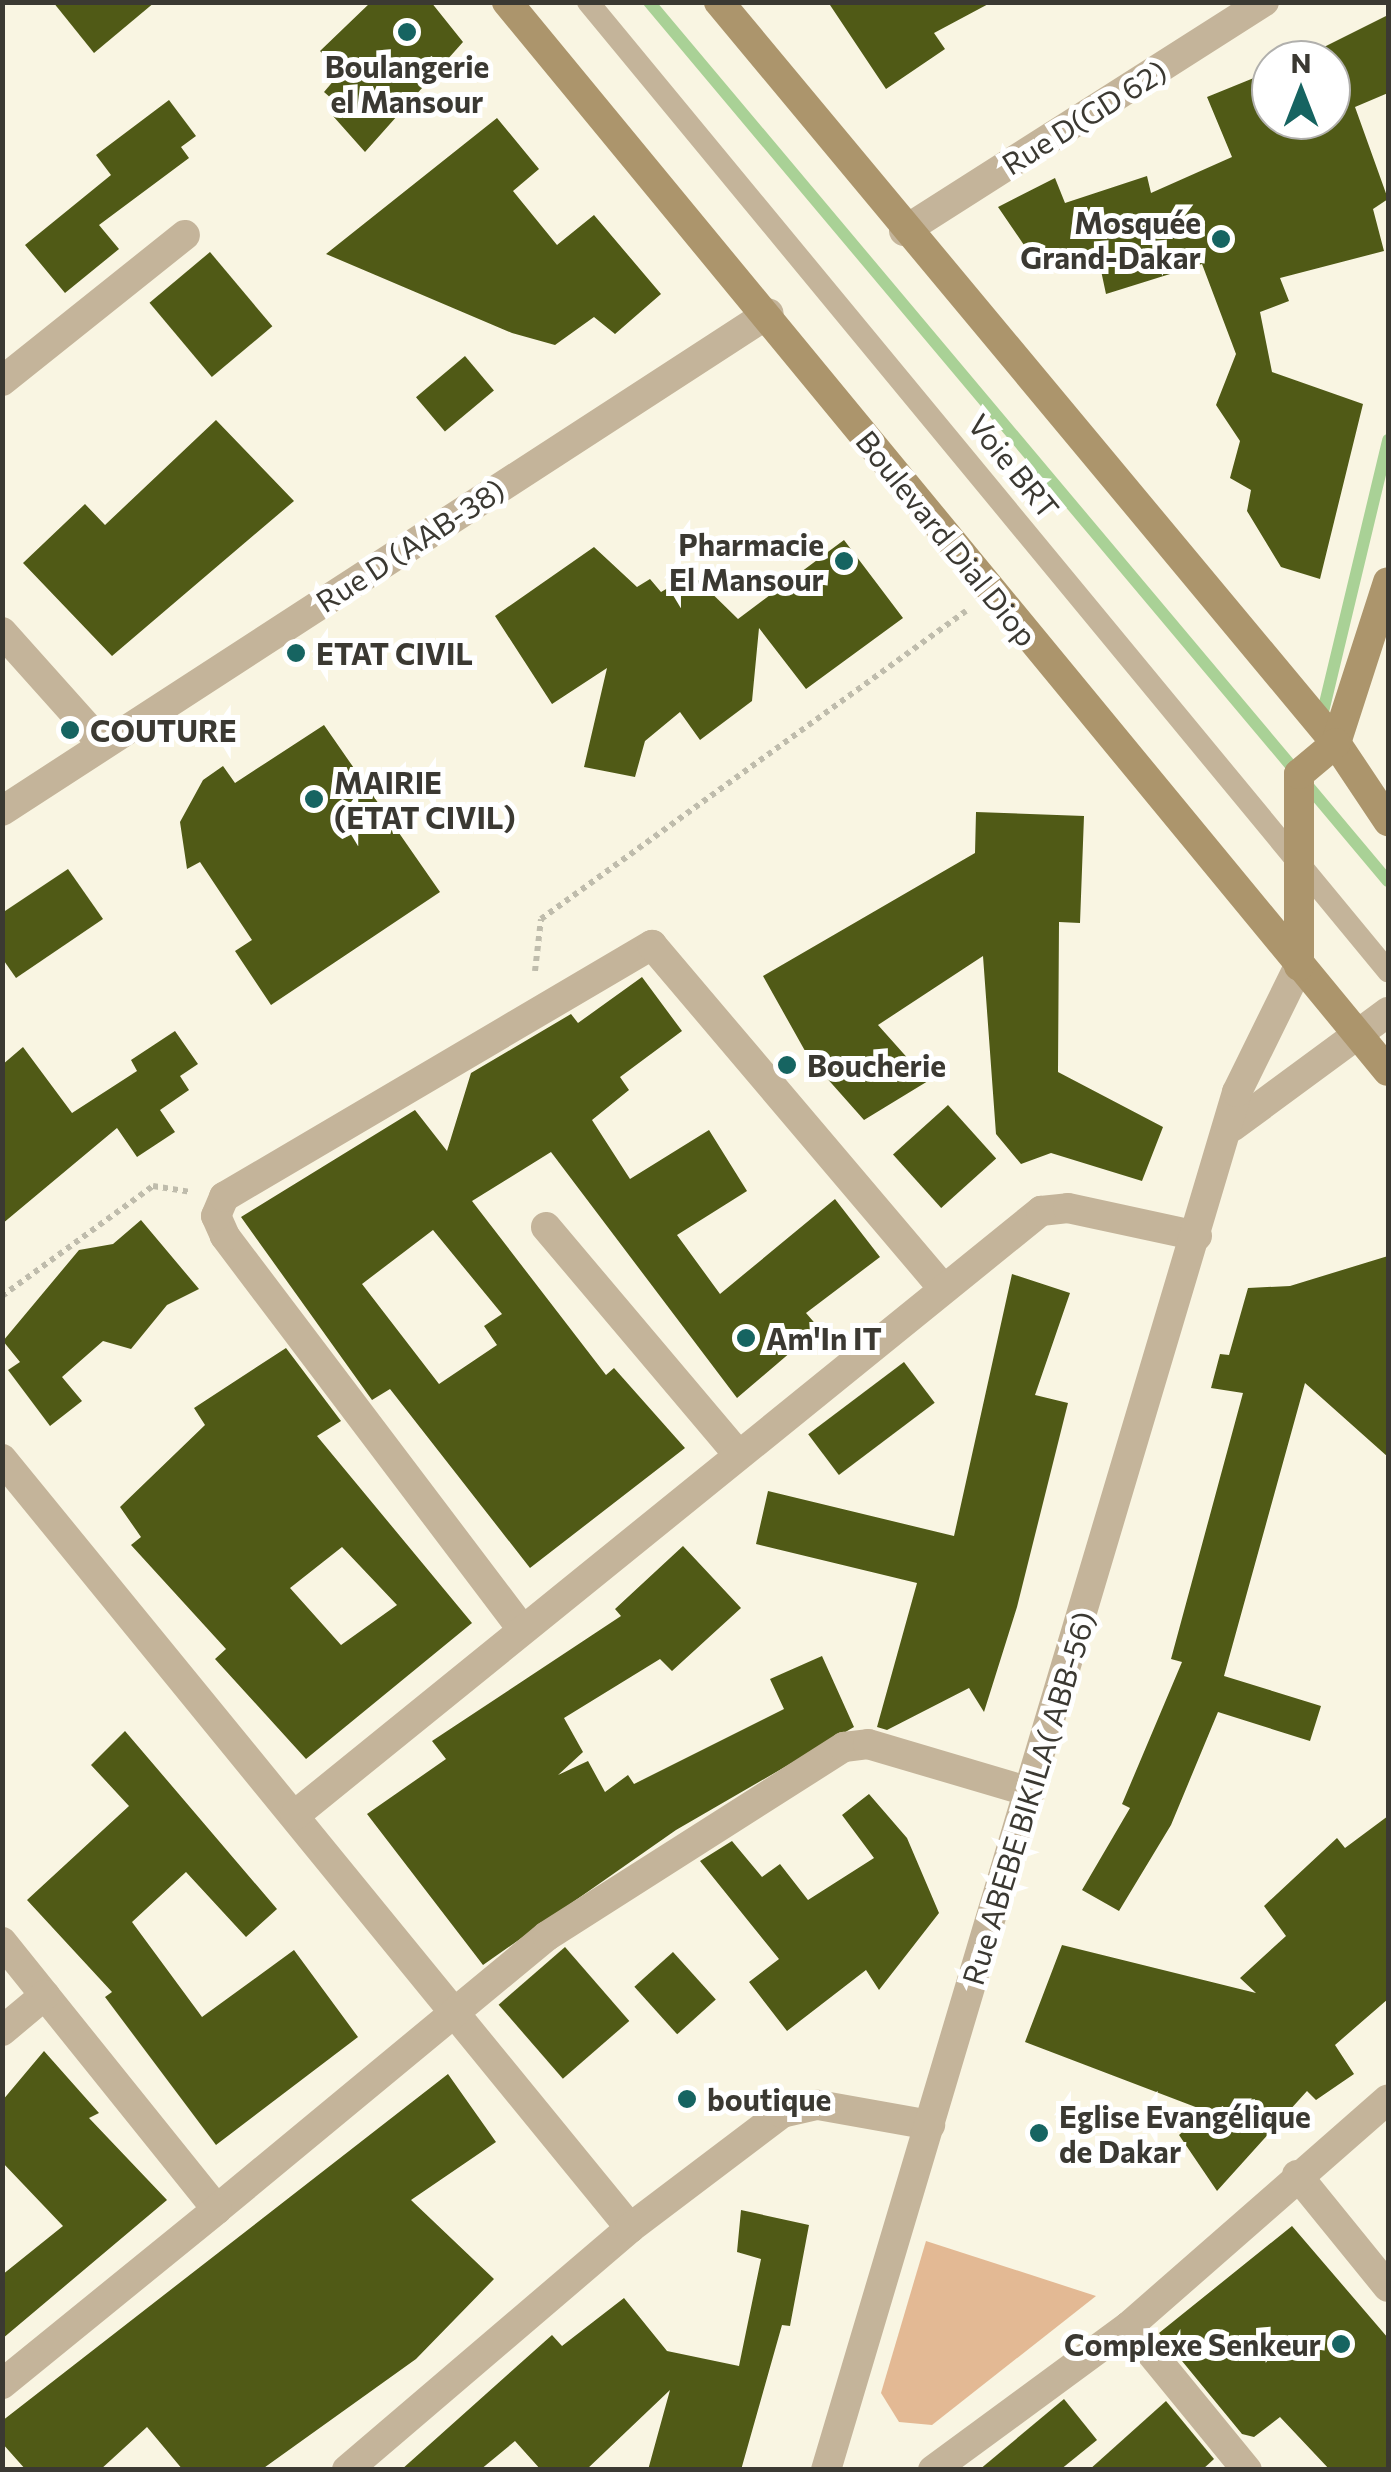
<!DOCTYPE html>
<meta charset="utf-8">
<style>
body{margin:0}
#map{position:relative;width:1391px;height:2472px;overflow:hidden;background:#f9f5e2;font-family:Commissioner,sans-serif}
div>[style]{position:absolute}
.green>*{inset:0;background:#e3b994}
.stream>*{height:12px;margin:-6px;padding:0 6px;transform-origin:6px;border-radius:6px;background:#a9d196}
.building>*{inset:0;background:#505a16;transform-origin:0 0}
.path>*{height:6px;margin-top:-3px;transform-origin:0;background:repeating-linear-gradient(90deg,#bfbcac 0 5px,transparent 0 10px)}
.lane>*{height:22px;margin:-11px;padding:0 11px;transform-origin:11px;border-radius:11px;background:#c4b49a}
.street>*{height:30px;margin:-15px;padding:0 15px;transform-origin:15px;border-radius:15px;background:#c4b49a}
.secondary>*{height:30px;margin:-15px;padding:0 15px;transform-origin:15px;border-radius:15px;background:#ac956c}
.dots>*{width:28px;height:28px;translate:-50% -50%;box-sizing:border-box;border:5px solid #fff;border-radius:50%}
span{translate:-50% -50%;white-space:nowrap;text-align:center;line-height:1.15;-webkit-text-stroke:10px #fff;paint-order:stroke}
.poi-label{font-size:30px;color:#3b3932;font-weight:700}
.right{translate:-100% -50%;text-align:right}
.left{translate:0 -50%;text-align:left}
.street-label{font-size:30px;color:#3b3932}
.frame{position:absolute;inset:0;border:5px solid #3b3932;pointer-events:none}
.north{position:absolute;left:1251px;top:40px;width:100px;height:100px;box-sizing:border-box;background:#fff;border:2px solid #b1b0ad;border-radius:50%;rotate:0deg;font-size:28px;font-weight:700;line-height:40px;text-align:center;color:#3b3932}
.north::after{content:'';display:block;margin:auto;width:35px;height:45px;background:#166461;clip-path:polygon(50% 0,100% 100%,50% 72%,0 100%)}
</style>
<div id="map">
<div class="green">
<i style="clip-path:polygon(926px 2241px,1096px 2296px,932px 2425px,899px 2422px,881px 2393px)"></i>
</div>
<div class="stream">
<i style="left:649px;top:2px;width:1148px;rotate:49.95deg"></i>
<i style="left:1321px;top:720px;width:288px;rotate:-76.5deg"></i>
</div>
<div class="building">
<i style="clip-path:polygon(53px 2px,155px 2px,94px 53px)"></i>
<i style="clip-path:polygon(371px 2px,431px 2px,463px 42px,365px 152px,333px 116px,339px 105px,324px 92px,341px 72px,320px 51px)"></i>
<i style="clip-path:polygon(828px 2px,992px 2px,934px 33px,945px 49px,886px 89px)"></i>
<i style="clip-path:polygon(1388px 15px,1388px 93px,1355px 107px,1388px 199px,1373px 209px,1384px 251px,1280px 278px,1289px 301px,1260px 312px,1272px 372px,1363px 404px,1320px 579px,1281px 567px,1247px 511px,1251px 490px,1230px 478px,1240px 441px,1216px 405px,1236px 354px,1202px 264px,1106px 294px,1096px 247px,1041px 270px,998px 207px,1055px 178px,1065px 203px,1147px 176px,1151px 193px,1232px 157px,1207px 97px,1271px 71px,1271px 120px,1331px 120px,1331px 60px,1298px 60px)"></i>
<i style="clip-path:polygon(169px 100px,196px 136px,181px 147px,189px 158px,99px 225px,119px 249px,65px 293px,25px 245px,111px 175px,96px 155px)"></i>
<i style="clip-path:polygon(497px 118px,539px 169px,513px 191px,557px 245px,594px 215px,661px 294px,615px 334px,594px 317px,555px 345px,512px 333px,326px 254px)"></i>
<i style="left:210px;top:252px;width:97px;height:79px;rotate:50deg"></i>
<i style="left:465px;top:356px;width:45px;height:64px;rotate:50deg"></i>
<i style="clip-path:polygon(216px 420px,294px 501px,112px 656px,23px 563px,85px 504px,105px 525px)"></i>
<i style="clip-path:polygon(844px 540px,903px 618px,806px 689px,759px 628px,752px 701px,700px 740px,680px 712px,645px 741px,635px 777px,584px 767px,607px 668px,552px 704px,495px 616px,594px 547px,637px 587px,650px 579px,661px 592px,692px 574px,738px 619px)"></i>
<i style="clip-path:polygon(324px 725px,440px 892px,271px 1005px,235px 951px,252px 940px,200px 862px,187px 869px,180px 822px,203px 780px,223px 766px,235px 783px)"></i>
<i style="clip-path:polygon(976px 812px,1084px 816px,1080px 923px,1059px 922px,1058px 1072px,1163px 1127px,1142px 1181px,1051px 1153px,1021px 1164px,996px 1134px,983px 956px,878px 1025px,928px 1081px,864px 1120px,809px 1058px,763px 976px,975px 853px)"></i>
<i style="clip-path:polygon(68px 869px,103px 919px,16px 978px,2px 958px,2px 913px)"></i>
<i style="clip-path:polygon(evenodd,642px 977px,682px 1031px,620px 1077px,629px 1090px,592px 1120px,630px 1179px,709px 1130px,747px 1191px,677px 1235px,720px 1294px,835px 1199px,880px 1257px,806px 1313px,819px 1328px,737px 1398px,551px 1152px,472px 1201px,606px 1375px,614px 1368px,685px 1448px,530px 1568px,390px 1389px,372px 1400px,241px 1217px,415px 1110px,447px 1151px,471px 1073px,571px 1014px,578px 1023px,642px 977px,433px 1230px,502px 1314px,484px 1326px,497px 1345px,439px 1384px,362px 1284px,433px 1230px)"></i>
<i style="clip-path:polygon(175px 1031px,198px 1064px,180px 1076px,189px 1090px,160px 1110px,175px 1132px,137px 1157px,117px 1128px,2px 1224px,2px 1065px,23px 1047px,72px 1113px,137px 1071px,131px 1060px)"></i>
<i style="left:948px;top:1105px;width:72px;height:74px;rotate:48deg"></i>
<i style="clip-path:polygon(141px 1220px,199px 1289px,167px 1305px,131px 1349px,103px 1341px,62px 1377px,82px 1401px,50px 1426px,8px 1370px,20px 1362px,3px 1341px,79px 1250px,113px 1244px)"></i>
<i style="clip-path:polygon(1388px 1256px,1388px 1457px,1305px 1383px,1224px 1676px,1321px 1706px,1310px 1741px,1218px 1712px,1171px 1825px,1119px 1911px,1082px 1890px,1130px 1808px,1122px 1804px,1182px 1662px,1171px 1659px,1243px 1393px,1211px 1388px,1220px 1354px,1229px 1355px,1248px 1288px,1290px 1286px)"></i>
<i style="clip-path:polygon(1012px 1274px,1070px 1293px,1035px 1395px,1068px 1403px,1017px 1607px,984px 1712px,969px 1688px,887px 1730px,877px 1727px,917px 1583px,756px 1544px,768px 1491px,954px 1536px)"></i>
<i style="clip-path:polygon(evenodd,286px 1348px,341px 1421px,317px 1436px,472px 1623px,306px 1759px,215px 1659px,226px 1649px,131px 1545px,141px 1537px,120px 1507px,205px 1425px,194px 1408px,286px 1348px,342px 1547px,397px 1605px,341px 1645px,290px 1588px,342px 1547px)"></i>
<i style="left:904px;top:1362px;width:51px;height:120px;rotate:53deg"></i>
<i style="clip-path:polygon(683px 1546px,741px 1608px,672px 1671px,660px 1659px,564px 1718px,583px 1752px,558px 1775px,588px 1761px,605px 1792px,628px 1775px,634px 1784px,784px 1709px,770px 1679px,822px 1656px,854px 1727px,676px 1830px,483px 1965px,367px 1814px,446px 1759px,432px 1741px,621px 1616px,615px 1609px)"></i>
<i style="clip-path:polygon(125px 1731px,277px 1909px,246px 1937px,186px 1872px,132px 1922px,202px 2017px,294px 1950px,358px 2037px,216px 2145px,105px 1997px,112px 1992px,27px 1900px,129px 1806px,91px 1765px)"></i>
<i style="clip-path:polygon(869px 1794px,907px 1838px,939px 1913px,879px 1990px,866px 1970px,787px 2031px,749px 1982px,779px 1959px,700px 1861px,732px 1841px,762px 1877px,780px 1864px,808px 1900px,874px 1858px,842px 1815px)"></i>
<i style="clip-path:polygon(1388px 1816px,1388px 1999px,1335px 2045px,1354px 2074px,1316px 2100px,1307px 2091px,1217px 2191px,1179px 2135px,1206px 2111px,1025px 2042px,1062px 1945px,1256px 1993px,1240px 1978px,1286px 1936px,1264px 1906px,1337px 1838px,1345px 1848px)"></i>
<i style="left:565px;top:1947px;width:98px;height:88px;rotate:49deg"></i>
<i style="left:673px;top:1952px;width:64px;height:52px;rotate:48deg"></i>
<i style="clip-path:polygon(44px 2051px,99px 2113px,89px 2118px,167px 2200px,2px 2339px,2px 2275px,63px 2226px,2px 2162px,2px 2101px)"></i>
<i style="clip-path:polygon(448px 2074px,496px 2142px,411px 2200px,494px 2279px,416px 2359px,261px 2470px,183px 2470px,147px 2427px,100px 2470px,26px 2470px,2px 2443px,2px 2421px)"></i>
<i style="clip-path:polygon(741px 2210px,809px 2225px,790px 2326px,782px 2325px,741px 2470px,648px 2470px,670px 2390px,586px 2470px,541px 2470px,515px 2441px,480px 2470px,401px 2470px,552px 2335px,562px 2346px,624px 2298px,667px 2351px,739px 2366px,761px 2259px,737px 2252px)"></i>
<i style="clip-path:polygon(1292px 2226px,1388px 2338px,1388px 2470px,1330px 2470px,1280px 2417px,1254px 2437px,1242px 2434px,1159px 2333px)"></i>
<i style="clip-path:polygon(1064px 2399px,1097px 2440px,1060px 2470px,979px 2470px)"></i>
<i style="clip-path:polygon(1166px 2401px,1214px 2459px,1202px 2470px,1089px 2470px)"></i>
</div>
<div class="path">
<i style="left:535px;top:971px;width:52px;rotate:-83.4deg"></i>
<i style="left:541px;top:919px;width:525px;rotate:-35.93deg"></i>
<i style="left:2px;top:1296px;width:187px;rotate:-36.1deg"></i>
<i style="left:153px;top:1186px;width:36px;rotate:9deg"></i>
</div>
<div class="lane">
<i style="left:588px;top:2px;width:1257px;rotate:50.46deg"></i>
</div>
<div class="street">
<i style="left:904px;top:231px;width:427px;rotate:-32.5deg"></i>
<i style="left:2px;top:381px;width:234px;rotate:-38.6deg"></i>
<i style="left:2px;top:632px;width:150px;rotate:48.2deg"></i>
<i style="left:2px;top:811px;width:914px;rotate:-32.99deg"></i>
<i style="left:1232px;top:1127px;width:194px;rotate:-36.4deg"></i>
<i style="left:546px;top:1227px;width:297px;rotate:49.8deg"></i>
<i style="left:2px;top:1459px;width:993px;rotate:50.76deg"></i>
<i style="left:522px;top:1629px;width:493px;rotate:-127.1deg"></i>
<i style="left:225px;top:1236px;width:22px;rotate:-114deg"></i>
<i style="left:216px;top:1216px;width:21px;rotate:-67deg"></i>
<i style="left:224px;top:1197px;width:497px;rotate:-30.5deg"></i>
<i style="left:652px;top:945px;width:450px;rotate:49.7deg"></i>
<i style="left:295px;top:1815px;width:960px;rotate:-39deg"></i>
<i style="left:1041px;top:1211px;width:27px;rotate:-6deg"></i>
<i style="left:1068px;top:1208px;width:132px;rotate:12.2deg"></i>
<i style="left:2px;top:1942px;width:343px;rotate:51.2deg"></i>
<i style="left:217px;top:2209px;width:428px;rotate:-39.6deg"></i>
<i style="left:547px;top:1936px;width:352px;rotate:-32.5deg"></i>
<i style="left:844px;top:1747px;width:24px;rotate:-7deg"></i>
<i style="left:868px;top:1744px;width:169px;rotate:16.5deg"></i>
<i style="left:2px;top:2031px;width:56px;rotate:-39.9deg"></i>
<i style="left:1297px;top:2175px;width:144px;rotate:50.9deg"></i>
<i style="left:1129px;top:2326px;width:186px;rotate:50.7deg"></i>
<i style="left:2px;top:2384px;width:277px;rotate:-39.1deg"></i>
<i style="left:347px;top:2470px;width:372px;rotate:-40.5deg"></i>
<i style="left:630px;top:2228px;width:191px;rotate:-37.1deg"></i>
<i style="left:782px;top:2113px;width:37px;rotate:-13deg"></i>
<i style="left:818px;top:2105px;width:114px;rotate:10.1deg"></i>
<i style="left:826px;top:2470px;width:1438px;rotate:-73.39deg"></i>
<i style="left:1237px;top:1092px;width:140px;rotate:-63.8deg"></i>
<i style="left:933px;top:2470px;width:243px;rotate:-36.3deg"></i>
<i style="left:1129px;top:2326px;width:344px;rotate:-41.2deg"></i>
</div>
<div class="secondary">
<i style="left:507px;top:2px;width:1385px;rotate:50.51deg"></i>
<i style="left:719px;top:2px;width:964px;rotate:50.22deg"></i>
<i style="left:1336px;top:743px;width:94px;rotate:56.3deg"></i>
<i style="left:1336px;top:743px;width:169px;rotate:-72.1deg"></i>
<i style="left:1299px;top:966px;width:192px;rotate:-90deg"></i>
<i style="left:1299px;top:774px;width:48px;rotate:-40deg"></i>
</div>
<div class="dots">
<i style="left:407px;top:32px;background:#166461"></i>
<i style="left:1221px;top:239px;background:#166461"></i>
<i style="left:844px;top:561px;background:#166461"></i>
<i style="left:296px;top:653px;background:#166461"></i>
<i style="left:70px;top:730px;background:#166461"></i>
<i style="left:314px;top:799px;background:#166461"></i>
<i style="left:787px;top:1065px;background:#166461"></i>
<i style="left:746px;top:1338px;background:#166461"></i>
<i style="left:687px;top:2099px;background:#166461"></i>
<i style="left:1039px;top:2133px;background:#166461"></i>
<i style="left:1341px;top:2344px;background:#166461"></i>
</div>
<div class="poi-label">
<span style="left:407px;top:83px">Boulangerie<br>el Mansour</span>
<span class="right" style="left:1201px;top:239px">Mosquée<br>Grand-Dakar</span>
<span class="right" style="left:824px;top:561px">Pharmacie<br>El Mansour</span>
<span class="left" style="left:316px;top:653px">ETAT CIVIL</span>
<span class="left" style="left:90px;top:730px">COUTURE</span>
<span class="left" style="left:334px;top:799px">MAIRIE<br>(ETAT CIVIL)</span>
<span class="left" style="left:807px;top:1065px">Boucherie</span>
<span class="left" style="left:766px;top:1338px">Am'In IT</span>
<span class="left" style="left:707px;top:2099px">boutique</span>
<span class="left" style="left:1059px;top:2133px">Eglise Evangélique<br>de Dakar</span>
<span class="right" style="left:1321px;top:2344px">Complexe Senkeur</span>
</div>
<div class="street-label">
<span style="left:1084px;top:117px;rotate:-32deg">Rue D(GD 62)</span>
<span style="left:1014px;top:466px;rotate:51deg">Voie BRT</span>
<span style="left:947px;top:538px;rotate:51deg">Boulevard Dial Diop</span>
<span style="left:410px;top:545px;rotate:-33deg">Rue D (AAB-38)</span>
<span style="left:1028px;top:1798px;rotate:-73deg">Rue ABEBE BIKILA( ABB-56)</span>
</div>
<div class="frame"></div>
<div class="north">N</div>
</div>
